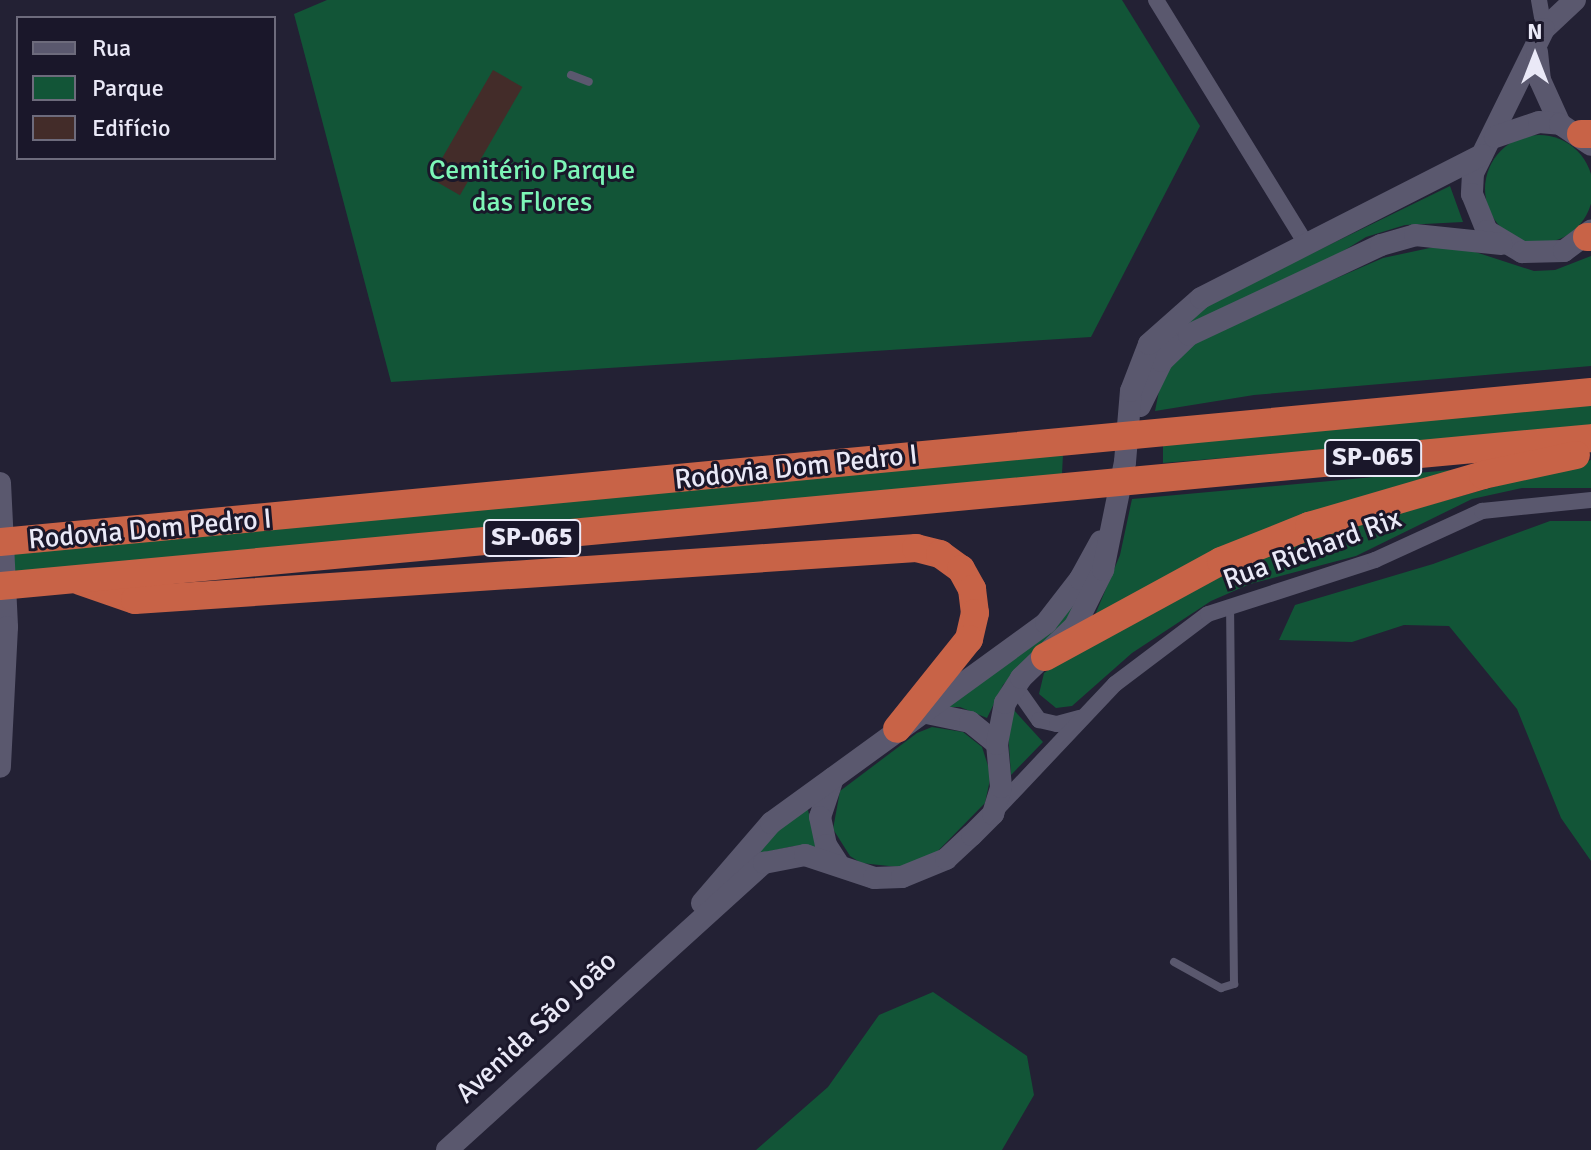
<!DOCTYPE html>
<meta charset="utf-8">
<style>
body{margin:0}
#map{position:relative;width:1591px;height:1150px;overflow:hidden;background:#232134;font-family:Signika,sans-serif}
div>[style]{position:absolute}
.green>*{inset:0;background:#125537}
.round{border-radius:50%}
.building>*{inset:0;background:#432c29;transform-origin:0 0}
.lane>*{height:8px;margin:-4px;padding:0 4px;transform-origin:4px;border-radius:4px;background:#5a586e}
.street>*{height:16px;margin:-8px;padding:0 8px;transform-origin:8px;border-radius:8px;background:#5a586e}
.secondary>*{height:22px;margin:-11px;padding:0 11px;transform-origin:11px;border-radius:11px;background:#5a586e}
.highway>*{height:28px;margin:-14px;padding:0 14px;transform-origin:14px;border-radius:14px;background:#c86347}
span{translate:-50% -50%;white-space:nowrap;text-align:center;line-height:1.15;-webkit-text-stroke:6px #1a172a;paint-order:stroke}
.shield-label span{padding:2px 6px;background:#1a172a;border:2px solid;border-radius:6px;-webkit-text-stroke-width:0}
.shield-label{font-size:26px;color:#eae9f7;font-weight:700}
.park-label{font-size:28px;color:#7df5b7}
.street-label{font-size:28px;color:#eae9f7}
.legend{position:absolute;left:16px;top:16px;width:260px;height:144px;box-sizing:border-box;background:#1a172a;border:2px solid #6d6b7c;margin:0;padding:10px 14px;list-style:none;font-size:24px;color:#eae9f7}
.legend li{display:flex;align-items:center;gap:16px;height:40px}
.legend b{width:40px;border:2px solid #6d6b7c}
.north{position:absolute;left:1495px;top:16px;width:80px;height:80px;-webkit-text-stroke:6px #1a172a;paint-order:stroke;rotate:0deg;font-size:22px;font-weight:700;line-height:32px;text-align:center;color:#eae9f7}
.north::after{content:'';display:block;margin:auto;width:28px;height:36px;background:#eae9f7;clip-path:polygon(50% 0,100% 100%,50% 72%,0 100%)}
</style>
<div id="map">
<div class="green">
<i style="clip-path:polygon(327px 0,1122px 0,1200px 126px,1091px 337px,391px 382px,294px 14px)"></i>
<i class="round" style="left:1485px;top:135px;width:108px;height:108px"></i>
<i style="clip-path:polygon(1450px 186px,1463px 222px,1405px 225px,1366px 237px,1319px 266px,1174px 335px,1202px 307px)"></i>
<i style="clip-path:polygon(1439px 246px,1466px 249px,1534px 271px,1555px 270px,1591px 256px,1591px 366px,1254px 395px,1155px 411px,1160px 386px,1176px 357px,1210px 333px,1383px 258px)"></i>
<i style="clip-path:polygon(1591px 402px,1591px 428px,1163px 463px,1163px 443px)"></i>
<i style="clip-path:polygon(1063px 454px,1062px 474px,0 577px,0 552px)"></i>
<i style="clip-path:polygon(1591px 460px,1591px 488px,1522px 488px,1472px 499px,1356px 556px,1250px 584px,1211px 601px,1132px 653px,1072px 706px,1056px 708px,1039px 694px,1044px 673px,1057px 664px,1274px 548px)"></i>
<i style="clip-path:polygon(1461px 469px,1095px 615px,1120px 555px,1132px 499px)"></i>
<i style="clip-path:polygon(1550px 521px,1591px 521px,1591px 861px,1561px 818px,1517px 709px,1449px 626px,1404px 625px,1352px 642px,1279px 640px,1295px 605px,1433px 564px)"></i>
<i style="clip-path:polygon(1079px 597px,1076px 611px,1003px 685px,987px 718px,960px 707px,943px 707px)"></i>
<i style="clip-path:polygon(1012px 708px,1043px 742px,1011px 775px,1008px 732px)"></i>
<i style="clip-path:polygon(932px 727px,963px 732px,982px 747px,991px 775px,985px 803px,932px 857px,898px 867px,861px 863px,850px 856px,833px 829px,840px 791px,917px 733px)"></i>
<i style="clip-path:polygon(807px 806px,817px 847px,794px 846px,749px 856px)"></i>
<i style="clip-path:polygon(933px 992px,1027px 1056px,1034px 1095px,1002px 1150px,756px 1150px,828px 1087px,879px 1015px)"></i>
</div>
<div class="building">
<i style="left:493px;top:70px;width:34px;height:125px;rotate:30deg"></i>
</div>
<div class="lane">
<i style="left:571px;top:75px;width:19px;rotate:21deg"></i>
<i style="left:1174px;top:962px;width:54px;rotate:29deg"></i>
<i style="left:1221px;top:988px;width:14px;rotate:-17deg"></i>
<i style="left:1234px;top:984px;width:378px;rotate:-90.6deg"></i>
</div>
<div class="street">
<i style="left:1156px;top:0;width:288px;rotate:58.4deg"></i>
<i style="left:1539px;top:0;width:29px;rotate:80deg"></i>
<i style="left:1015px;top:686px;width:42px;rotate:54.8deg"></i>
<i style="left:1039px;top:720px;width:18px;rotate:13deg"></i>
<i style="left:1057px;top:724px;width:24px;rotate:-15deg"></i>
<i style="left:995px;top:811px;width:175px;rotate:-46.6deg"></i>
<i style="left:1115px;top:684px;width:116px;rotate:-37deg"></i>
<i style="left:1208px;top:614px;width:176px;rotate:-17.9deg"></i>
<i style="left:1375px;top:560px;width:118px;rotate:-24.6deg"></i>
<i style="left:1482px;top:511px;width:110px;rotate:-5.8deg"></i>
</div>
<div class="secondary">
<i style="left:1575px;top:0;width:42px;rotate:136.9deg"></i>
<i style="left:1544px;top:29px;width:161px;rotate:116.2deg"></i>
<i style="left:1473px;top:173px;width:21px;rotate:93deg"></i>
<i style="left:1472px;top:194px;width:40px;rotate:68deg"></i>
<i style="left:1487px;top:231px;width:41px;rotate:31deg"></i>
<i style="left:1522px;top:252px;width:42px;rotate:-1.4deg"></i>
<i style="left:1564px;top:251px;width:34px;rotate:-37deg"></i>
<i style="left:1537px;top:52px;width:28px;rotate:84deg"></i>
<i style="left:1540px;top:80px;width:48px;rotate:65.6deg"></i>
<i style="left:1495px;top:137px;width:46px;rotate:-18.8deg"></i>
<i style="left:1539px;top:122px;width:21px;rotate:5deg"></i>
<i style="left:1560px;top:124px;width:37px;rotate:34deg"></i>
<i style="left:1140px;top:406px;width:50px;rotate:-63.9deg"></i>
<i style="left:1162px;top:361px;width:37px;rotate:-44deg"></i>
<i style="left:1189px;top:335px;width:212px;rotate:-25.1deg"></i>
<i style="left:1381px;top:245px;width:35px;rotate:-16deg"></i>
<i style="left:1415px;top:235px;width:87px;rotate:5.9deg"></i>
<i style="left:0;top:483px;width:144px;rotate:87.2deg"></i>
<i style="left:7px;top:627px;width:140px;rotate:92.9deg"></i>
<i style="left:922px;top:712px;width:49px;rotate:11.8deg"></i>
<i style="left:970px;top:722px;width:35px;rotate:39deg"></i>
<i style="left:833px;top:778px;width:41px;rotate:108.4deg"></i>
<i style="left:820px;top:817px;width:29px;rotate:78deg"></i>
<i style="left:826px;top:845px;width:24px;rotate:57deg"></i>
<i style="left:702px;top:903px;width:106px;rotate:-49.2deg"></i>
<i style="left:771px;top:823px;width:340px;rotate:-36deg"></i>
<i style="left:1046px;top:623px;width:56px;rotate:-52.3deg"></i>
<i style="left:1080px;top:579px;width:43px;rotate:-61.1deg"></i>
<i style="left:447px;top:1150px;width:428px;rotate:-42.2deg"></i>
<i style="left:764px;top:863px;width:42px;rotate:-11deg"></i>
<i style="left:805px;top:855px;width:73px;rotate:18.4deg"></i>
<i style="left:874px;top:878px;width:28px;rotate:-2deg"></i>
<i style="left:902px;top:877px;width:48px;rotate:-22.2deg"></i>
<i style="left:946px;top:859px;width:35px;rotate:-43deg"></i>
<i style="left:972px;top:835px;width:30px;rotate:-45deg"></i>
<i style="left:993px;top:814px;width:28px;rotate:-73deg"></i>
<i style="left:1001px;top:787px;width:43px;rotate:-95.3deg"></i>
<i style="left:997px;top:744px;width:42px;rotate:-79deg"></i>
<i style="left:1005px;top:703px;width:30px;rotate:-57deg"></i>
<i style="left:1021px;top:678px;width:75px;rotate:-43.9deg"></i>
<i style="left:1075px;top:626px;width:63px;rotate:-63.4deg"></i>
<i style="left:1103px;top:570px;width:110px;rotate:-78.5deg"></i>
<i style="left:1125px;top:462px;width:71px;rotate:-85.2deg"></i>
<i style="left:1131px;top:391px;width:50px;rotate:-69deg"></i>
<i style="left:1149px;top:344px;width:69px;rotate:-41.5deg"></i>
<i style="left:1201px;top:298px;width:315px;rotate:-27deg"></i>
</div>
<div class="highway">
<i style="left:1581px;top:134px;width:10px"></i>
<i style="left:1587px;top:237px;width:4px"></i>
<i style="left:0;top:542px;width:1598px;rotate:-5.39deg"></i>
<i style="left:80px;top:581px;width:58px;rotate:19.1deg"></i>
<i style="left:135px;top:600px;width:783px;rotate:-3.81deg"></i>
<i style="left:916px;top:548px;width:25px;rotate:14deg"></i>
<i style="left:940px;top:554px;width:26px;rotate:36deg"></i>
<i style="left:961px;top:569px;width:23px;rotate:61deg"></i>
<i style="left:972px;top:589px;width:24px;rotate:83deg"></i>
<i style="left:975px;top:613px;width:27px;rotate:103deg"></i>
<i style="left:969px;top:639px;width:115px;rotate:128.7deg"></i>
<i style="left:0;top:586px;width:1598px;rotate:-5.31deg"></i>
<i style="left:1045px;top:657px;width:200px;rotate:-28.6deg"></i>
<i style="left:1221px;top:561px;width:95px;rotate:-21.7deg"></i>
<i style="left:1309px;top:526px;width:181px;rotate:-16.3deg"></i>
<i style="left:1483px;top:475px;width:95px;rotate:-12.1deg"></i>
</div>
<div class="shield-label">
<span style="left:1373px;top:458px">SP-065</span>
<span style="left:532px;top:538px">SP-065</span>
</div>
<div class="park-label">
<span style="left:532px;top:186px">Cemitério Parque<br>das Flores</span>
</div>
<div class="street-label">
<span style="left:796px;top:467px;rotate:-6deg">Rodovia Dom Pedro I</span>
<span style="left:150px;top:529px;rotate:-5deg">Rodovia Dom Pedro I</span>
<span style="left:1312px;top:549px;rotate:-20deg">Rua Richard Rix</span>
<span style="left:536px;top:1027px;rotate:-43deg">Avenida São João</span>
</div>
<ul class="legend">
<li><b style="height:10px;background:#5a586e"></b>Rua</li>
<li><b style="height:22px;background:#125537"></b>Parque</li>
<li><b style="height:22px;background:#432c29"></b>Edifício</li>
</ul>
<div class="north">N</div>
</div>
